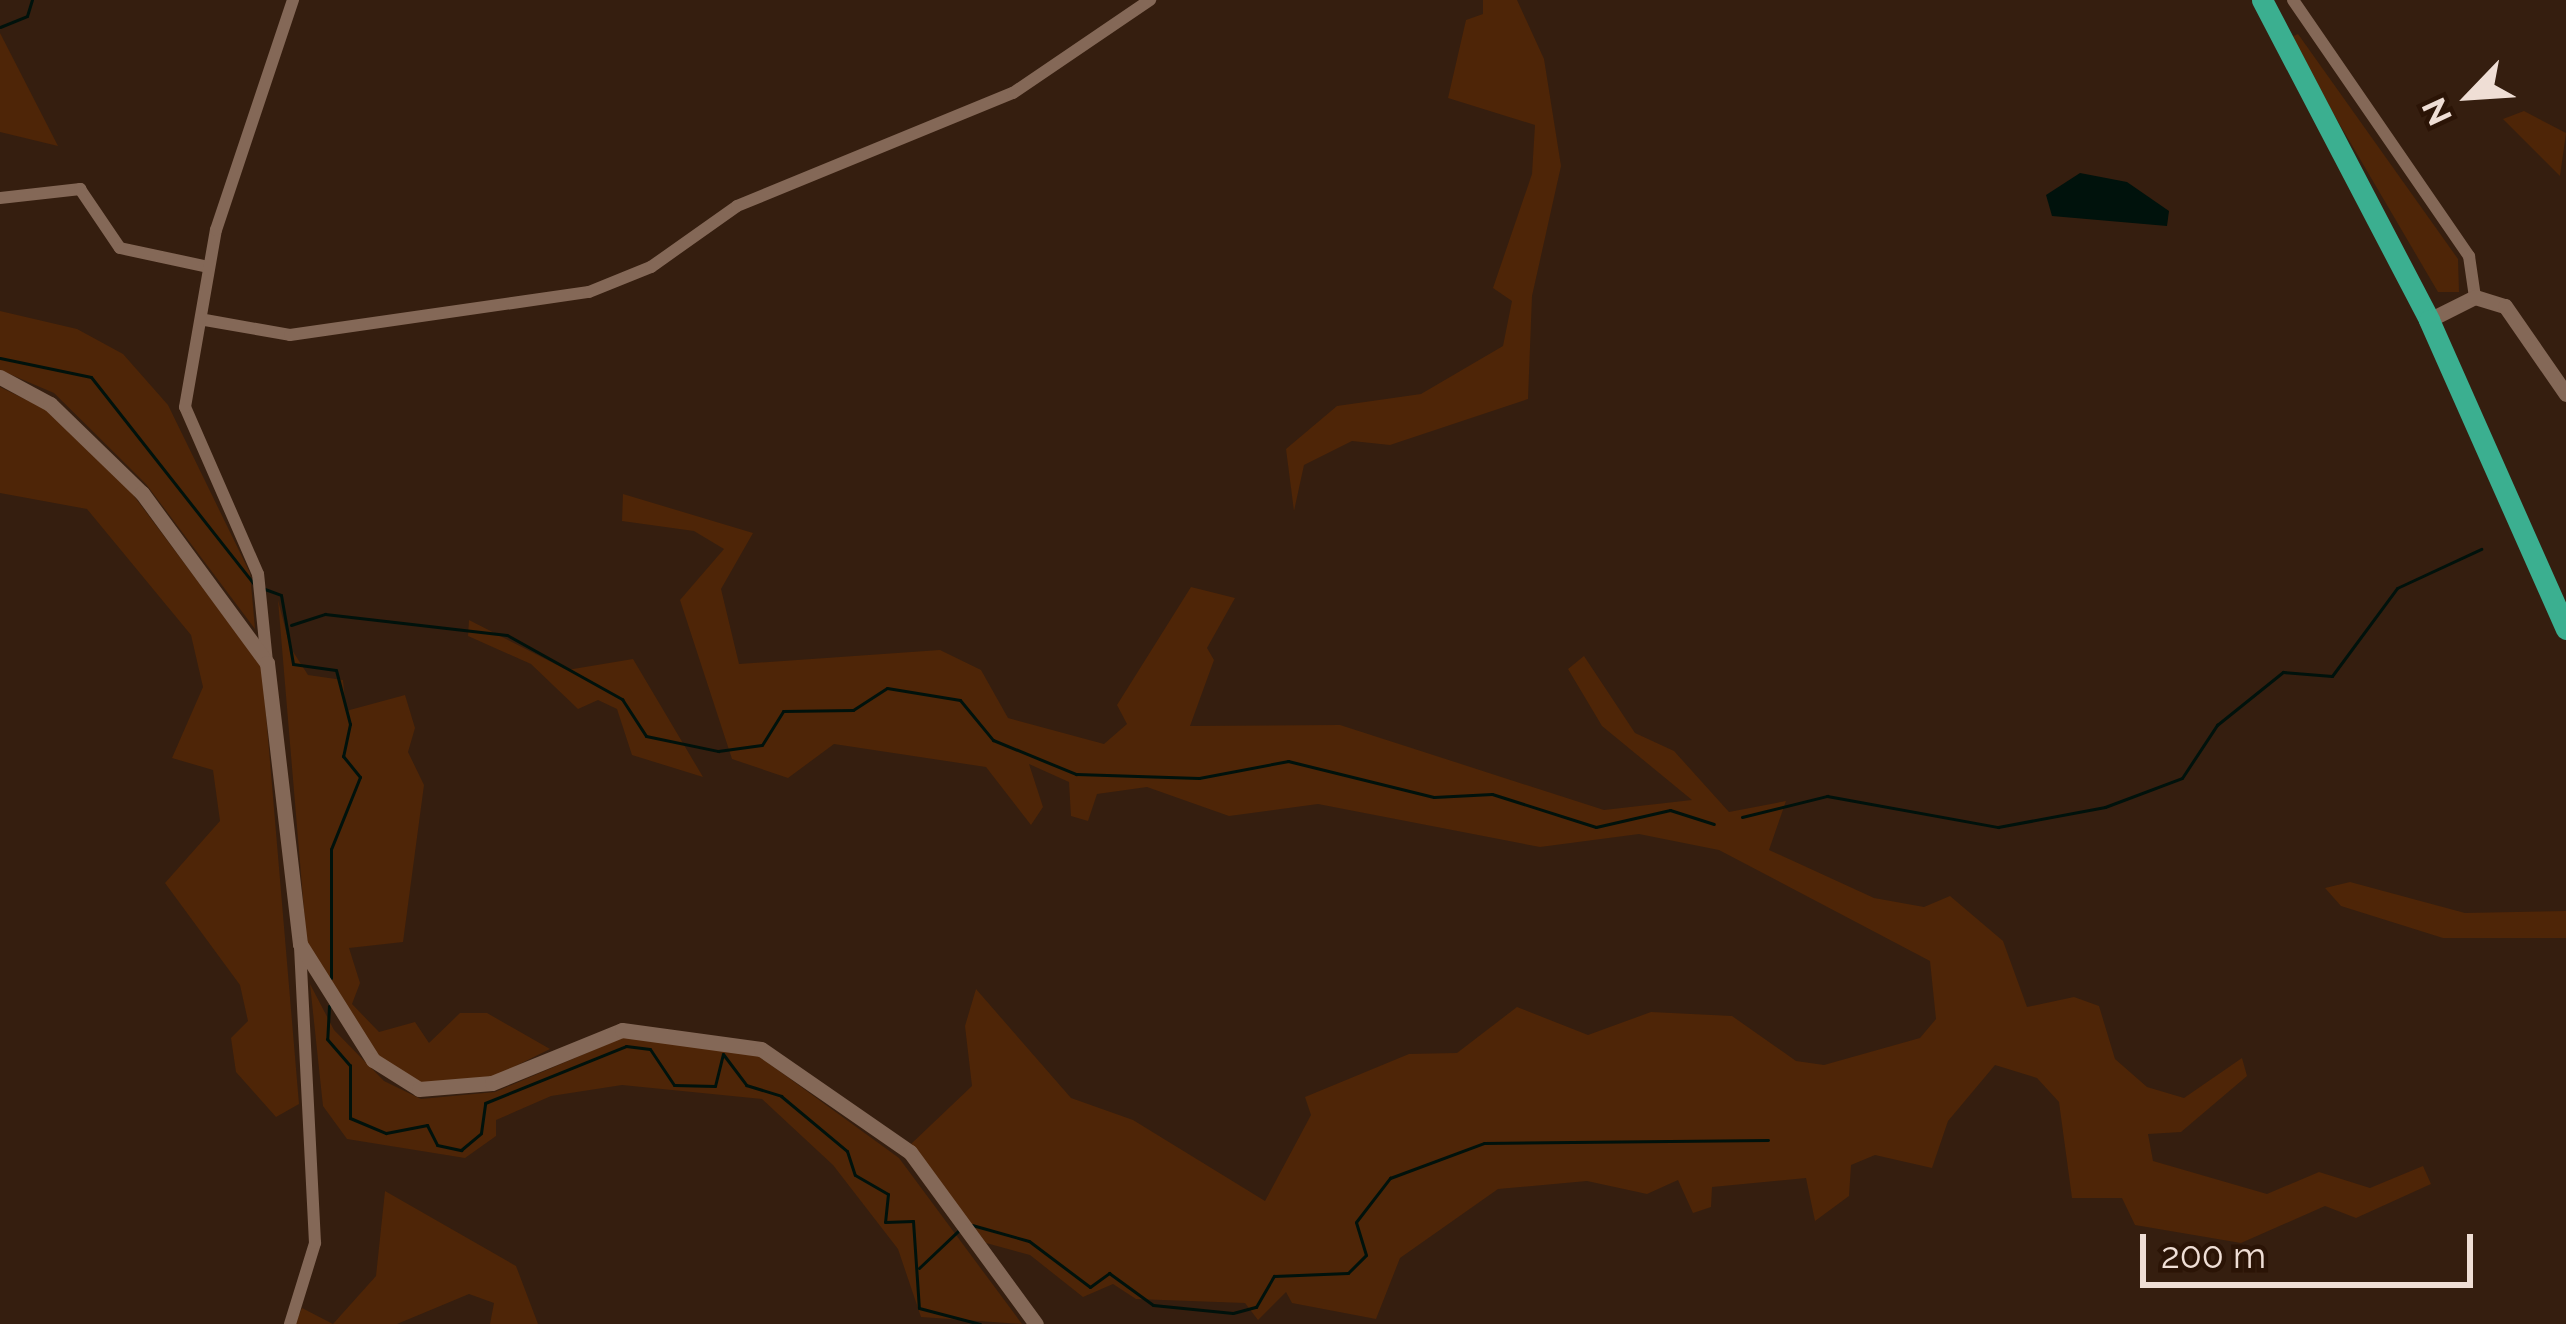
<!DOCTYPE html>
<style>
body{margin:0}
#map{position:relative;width:2566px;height:1324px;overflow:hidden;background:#351e0f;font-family:Raleway,sans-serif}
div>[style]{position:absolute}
.green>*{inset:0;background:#4e2507}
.water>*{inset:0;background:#00120c}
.stream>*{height:3px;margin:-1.5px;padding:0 1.5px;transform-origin:1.5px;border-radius:1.5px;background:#00120c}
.minor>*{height:12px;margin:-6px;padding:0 6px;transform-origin:6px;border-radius:6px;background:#846857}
.tertiary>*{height:15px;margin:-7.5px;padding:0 7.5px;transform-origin:7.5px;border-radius:7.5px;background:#846857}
.trunk>*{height:21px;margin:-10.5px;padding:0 10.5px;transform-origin:10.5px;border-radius:10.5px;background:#3baf90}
span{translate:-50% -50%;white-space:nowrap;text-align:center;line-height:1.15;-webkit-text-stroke:10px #2b1406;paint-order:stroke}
.north{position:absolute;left:2410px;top:36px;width:120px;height:120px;-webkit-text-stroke:9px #2b1406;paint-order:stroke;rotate:245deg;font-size:33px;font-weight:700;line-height:48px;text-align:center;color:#efded5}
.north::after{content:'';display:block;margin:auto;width:42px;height:54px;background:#efded5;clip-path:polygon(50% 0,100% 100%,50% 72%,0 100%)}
.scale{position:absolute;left:2140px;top:1234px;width:333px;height:54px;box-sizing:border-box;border:6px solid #efded5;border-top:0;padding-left:15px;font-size:36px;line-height:42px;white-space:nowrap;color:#efded5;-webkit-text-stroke:9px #2b1406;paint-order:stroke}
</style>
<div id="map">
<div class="green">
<i style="clip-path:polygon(1483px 0,1517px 0,1544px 59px,1561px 166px,1532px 296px,1528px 399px,1390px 445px,1352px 441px,1304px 465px,1294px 511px,1286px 449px,1337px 406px,1421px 394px,1503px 346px,1512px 301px,1493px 288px,1532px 174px,1535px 125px,1448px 98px,1466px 20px,1483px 14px)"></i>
<i style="clip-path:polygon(0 33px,58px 146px,0 132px)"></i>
<i style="clip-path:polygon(2298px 34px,2458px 259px,2459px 292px,2438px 292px,2289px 38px)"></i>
<i style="clip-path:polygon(2524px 111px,2566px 133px,2560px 176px,2503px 119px)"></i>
<i style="clip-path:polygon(0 311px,77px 329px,123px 354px,168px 405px,250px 573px,255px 629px,146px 484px,54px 393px,0 370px)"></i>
<i style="clip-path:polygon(0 387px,45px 409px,131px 492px,262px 667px,299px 1104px,276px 1117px,236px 1072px,231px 1038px,248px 1021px,240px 985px,165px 883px,220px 821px,213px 770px,172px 758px,203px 687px,191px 635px,87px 509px,0 493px)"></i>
<i style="clip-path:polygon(623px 494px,753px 533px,721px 589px,739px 664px,940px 650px,981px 670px,1008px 718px,1104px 744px,1127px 724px,1117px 705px,1191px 587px,1235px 598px,1207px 648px,1214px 660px,1190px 726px,1340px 725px,1604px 810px,1692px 800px,1602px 726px,1568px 669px,1584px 656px,1635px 733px,1674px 751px,1729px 812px,1786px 801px,1769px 850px,1874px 898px,1924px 907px,1950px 896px,2003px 941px,2027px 1007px,2074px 997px,2099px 1006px,2115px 1059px,2147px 1087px,2184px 1098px,2242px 1058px,2247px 1076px,2181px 1132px,2148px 1134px,2153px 1161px,2267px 1194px,2319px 1172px,2370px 1188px,2423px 1166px,2431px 1184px,2356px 1218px,2325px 1206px,2241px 1243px,2135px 1225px,2122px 1198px,2072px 1198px,2059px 1102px,2037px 1078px,1995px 1065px,1948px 1121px,1932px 1168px,1875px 1155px,1851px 1165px,1849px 1196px,1815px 1221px,1806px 1178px,1712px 1187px,1711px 1207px,1693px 1213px,1678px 1180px,1647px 1194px,1587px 1181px,1498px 1189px,1400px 1258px,1376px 1319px,1292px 1303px,1286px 1292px,1258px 1320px,1245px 1303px,1136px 1299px,1113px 1284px,1083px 1297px,1030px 1255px,986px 1243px,911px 1144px,972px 1086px,965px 1026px,976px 989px,1071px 1098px,1133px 1120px,1265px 1201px,1311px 1115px,1305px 1097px,1409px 1054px,1457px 1053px,1517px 1007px,1588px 1035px,1651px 1012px,1732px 1016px,1796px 1061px,1824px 1065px,1920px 1038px,1936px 1019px,1930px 961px,1719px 850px,1639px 834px,1540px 847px,1318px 804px,1229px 816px,1147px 787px,1097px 794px,1088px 821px,1071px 816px,1069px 782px,1029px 764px,1043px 807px,1031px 825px,986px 767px,834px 744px,788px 778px,732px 759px,680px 600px,724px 549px,694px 531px,622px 521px)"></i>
<i style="clip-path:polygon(278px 600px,290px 647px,308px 675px,343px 680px,346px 711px,405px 695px,415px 728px,408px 752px,424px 785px,403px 942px,349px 948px,360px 983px,352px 1004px,379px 1032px,415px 1022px,429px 1043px,460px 1013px,487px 1013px,550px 1049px,491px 1078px,422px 1084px,378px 1058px,307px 946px)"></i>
<i style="clip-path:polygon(469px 620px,567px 670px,633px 659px,703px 777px,632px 755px,617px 709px,598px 700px,578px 709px,531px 664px,468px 636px)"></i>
<i style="clip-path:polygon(2350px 882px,2465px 913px,2566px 911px,2566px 938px,2443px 938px,2341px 906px,2325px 888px)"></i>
<i style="clip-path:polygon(310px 984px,334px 1030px,384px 1081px,421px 1099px,495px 1092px,629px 1035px,749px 1049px,899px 1158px,1022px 1324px,921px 1317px,898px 1249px,833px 1165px,762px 1099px,622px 1085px,551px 1096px,496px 1120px,496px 1136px,465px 1158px,347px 1139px,323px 1106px)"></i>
<i style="clip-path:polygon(385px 1191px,516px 1266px,538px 1324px,490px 1324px,494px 1303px,469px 1294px,397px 1324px,295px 1324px,302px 1308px,333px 1324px,376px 1276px)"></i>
</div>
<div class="water">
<i style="clip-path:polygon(2080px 173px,2127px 182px,2169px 211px,2167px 226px,2052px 216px,2046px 195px)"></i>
</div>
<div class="stream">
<i style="left:0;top:27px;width:29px;rotate:-22deg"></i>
<i style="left:27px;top:16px;width:17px;rotate:-73deg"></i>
<i style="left:0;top:358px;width:93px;rotate:11.8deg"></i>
<i style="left:91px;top:377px;width:263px;rotate:51.8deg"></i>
<i style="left:262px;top:588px;width:20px;rotate:20deg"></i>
<i style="left:281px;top:595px;width:70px;rotate:80.1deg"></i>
<i style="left:293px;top:664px;width:43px;rotate:7.9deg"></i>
<i style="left:336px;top:670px;width:56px;rotate:75.5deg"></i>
<i style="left:350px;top:724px;width:33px;rotate:102deg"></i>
<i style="left:343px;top:756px;width:27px;rotate:51deg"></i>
<i style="left:360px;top:777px;width:78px;rotate:111.9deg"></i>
<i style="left:331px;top:849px;width:129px;rotate:90deg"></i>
<i style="left:291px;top:625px;width:36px;rotate:-18deg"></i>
<i style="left:325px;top:614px;width:183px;rotate:6.6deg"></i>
<i style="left:507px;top:635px;width:132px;rotate:29.1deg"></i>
<i style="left:622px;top:699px;width:44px;rotate:57deg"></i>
<i style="left:646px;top:736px;width:74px;rotate:11.8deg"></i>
<i style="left:718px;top:751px;width:44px;rotate:-7.8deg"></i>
<i style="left:762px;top:745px;width:40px;rotate:-58deg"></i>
<i style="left:783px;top:711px;width:70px;rotate:-0.8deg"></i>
<i style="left:853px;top:710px;width:40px;rotate:-32.9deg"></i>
<i style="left:887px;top:688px;width:74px;rotate:9.3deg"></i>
<i style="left:960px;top:700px;width:52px;rotate:50.5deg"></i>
<i style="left:993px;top:740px;width:90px;rotate:22.3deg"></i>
<i style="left:1076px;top:774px;width:123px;rotate:1.9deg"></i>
<i style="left:1199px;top:778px;width:91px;rotate:-10.8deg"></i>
<i style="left:1288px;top:761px;width:150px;rotate:13.9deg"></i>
<i style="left:1434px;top:797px;width:58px;rotate:-3deg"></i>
<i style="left:1492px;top:794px;width:109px;rotate:17.6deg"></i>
<i style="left:1596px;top:827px;width:76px;rotate:-12.9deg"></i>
<i style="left:1670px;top:810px;width:46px;rotate:17.7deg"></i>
<i style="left:1742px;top:817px;width:88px;rotate:-13.9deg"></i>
<i style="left:1827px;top:796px;width:174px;rotate:10.3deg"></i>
<i style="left:1998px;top:827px;width:109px;rotate:-10.6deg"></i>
<i style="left:2105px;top:807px;width:82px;rotate:-20.6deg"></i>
<i style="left:2182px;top:778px;width:64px;rotate:-56.6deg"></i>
<i style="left:2217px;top:725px;width:85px;rotate:-38.8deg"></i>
<i style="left:2283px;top:672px;width:49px;rotate:4.7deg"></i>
<i style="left:2332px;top:676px;width:109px;rotate:-53.5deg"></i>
<i style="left:2397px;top:588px;width:93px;rotate:-24.9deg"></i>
<i style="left:329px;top:1006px;width:33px;rotate:93deg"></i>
<i style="left:327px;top:1039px;width:35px;rotate:49deg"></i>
<i style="left:350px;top:1065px;width:53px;rotate:90deg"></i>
<i style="left:350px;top:1118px;width:39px;rotate:23deg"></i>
<i style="left:386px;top:1133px;width:42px;rotate:-11deg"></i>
<i style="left:427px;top:1125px;width:22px;rotate:63deg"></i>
<i style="left:437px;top:1145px;width:25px;rotate:12deg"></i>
<i style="left:461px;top:1150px;width:26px;rotate:-40deg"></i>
<i style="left:481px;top:1133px;width:30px;rotate:-82deg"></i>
<i style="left:485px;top:1103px;width:152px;rotate:-22deg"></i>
<i style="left:626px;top:1046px;width:24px;rotate:7deg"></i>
<i style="left:650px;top:1049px;width:43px;rotate:56.3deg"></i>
<i style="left:674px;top:1085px;width:41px;rotate:1.4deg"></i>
<i style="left:715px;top:1086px;width:33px;rotate:-76deg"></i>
<i style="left:723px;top:1054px;width:39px;rotate:53deg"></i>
<i style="left:746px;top:1085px;width:37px;rotate:17deg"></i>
<i style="left:781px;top:1096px;width:86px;rotate:39.8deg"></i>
<i style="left:847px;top:1151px;width:25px;rotate:72deg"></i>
<i style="left:855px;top:1175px;width:38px;rotate:30deg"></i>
<i style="left:888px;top:1194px;width:28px;rotate:96deg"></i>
<i style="left:885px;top:1222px;width:28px;rotate:-2deg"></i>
<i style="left:913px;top:1221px;width:87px;rotate:86.1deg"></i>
<i style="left:919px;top:1308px;width:63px;rotate:14.7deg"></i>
<i style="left:972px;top:1225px;width:59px;rotate:15.7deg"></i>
<i style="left:1029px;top:1241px;width:76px;rotate:37deg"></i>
<i style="left:1090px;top:1287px;width:24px;rotate:-36deg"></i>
<i style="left:1109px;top:1273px;width:54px;rotate:36deg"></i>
<i style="left:1153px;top:1305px;width:80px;rotate:5.7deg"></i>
<i style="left:1233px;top:1313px;width:24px;rotate:-15deg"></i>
<i style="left:1256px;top:1307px;width:36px;rotate:-60deg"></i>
<i style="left:1274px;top:1276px;width:74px;rotate:-2.3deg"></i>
<i style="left:1348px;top:1273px;width:25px;rotate:-45deg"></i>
<i style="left:1366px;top:1255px;width:34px;rotate:-107deg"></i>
<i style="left:1356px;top:1222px;width:56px;rotate:-52.3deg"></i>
<i style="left:1390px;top:1178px;width:100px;rotate:-20.4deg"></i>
<i style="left:1484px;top:1143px;width:284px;rotate:-0.6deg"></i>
<i style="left:919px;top:1268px;width:54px;rotate:-43.5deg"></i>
</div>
<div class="minor">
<i style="left:2293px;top:0;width:311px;rotate:55.5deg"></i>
<i style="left:2469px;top:256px;width:41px;rotate:81.7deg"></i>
<i style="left:0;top:198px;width:81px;rotate:-6.4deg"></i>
<i style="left:80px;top:189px;width:71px;rotate:55.9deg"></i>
<i style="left:120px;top:248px;width:91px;rotate:12.1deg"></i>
<i style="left:205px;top:320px;width:86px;rotate:10deg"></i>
<i style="left:290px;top:335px;width:302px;rotate:-8.2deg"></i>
<i style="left:589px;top:292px;width:67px;rotate:-22deg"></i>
<i style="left:651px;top:267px;width:105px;rotate:-35.3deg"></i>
<i style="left:737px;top:206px;width:298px;rotate:-22.3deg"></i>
<i style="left:1013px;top:93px;width:166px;rotate:-34.2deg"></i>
<i style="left:267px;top:662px;width:88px;rotate:-95.8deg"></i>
<i style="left:258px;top:574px;width:182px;rotate:-113.6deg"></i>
<i style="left:185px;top:407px;width:180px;rotate:-80.1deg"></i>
<i style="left:216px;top:230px;width:243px;rotate:-71.5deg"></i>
<i style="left:290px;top:1324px;width:85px;rotate:-72.8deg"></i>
<i style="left:315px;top:1243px;width:298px;rotate:-92.9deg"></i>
</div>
<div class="tertiary">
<i style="left:2429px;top:320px;width:51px;rotate:-26.6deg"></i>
<i style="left:2475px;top:297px;width:31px;rotate:17deg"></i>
<i style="left:2505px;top:306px;width:107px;rotate:55.3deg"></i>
<i style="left:0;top:377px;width:57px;rotate:28.4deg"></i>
<i style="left:50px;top:404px;width:128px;rotate:44.1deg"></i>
<i style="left:142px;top:493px;width:211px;rotate:53.7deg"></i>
<i style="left:267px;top:663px;width:283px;rotate:83.3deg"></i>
<i style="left:300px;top:944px;width:137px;rotate:57.8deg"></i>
<i style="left:373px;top:1060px;width:54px;rotate:32.2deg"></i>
<i style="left:419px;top:1089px;width:73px;rotate:-4.7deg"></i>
<i style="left:492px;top:1083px;width:140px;rotate:-22.2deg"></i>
<i style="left:622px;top:1030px;width:140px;rotate:7.8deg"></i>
<i style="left:761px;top:1049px;width:181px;rotate:34.7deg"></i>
<i style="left:910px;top:1152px;width:213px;rotate:53.8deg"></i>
</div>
<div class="trunk">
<i style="left:2262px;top:0;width:361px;rotate:62.4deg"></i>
<i style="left:2429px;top:320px;width:338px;rotate:66.1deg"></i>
</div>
<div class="north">N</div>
<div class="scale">200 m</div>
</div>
